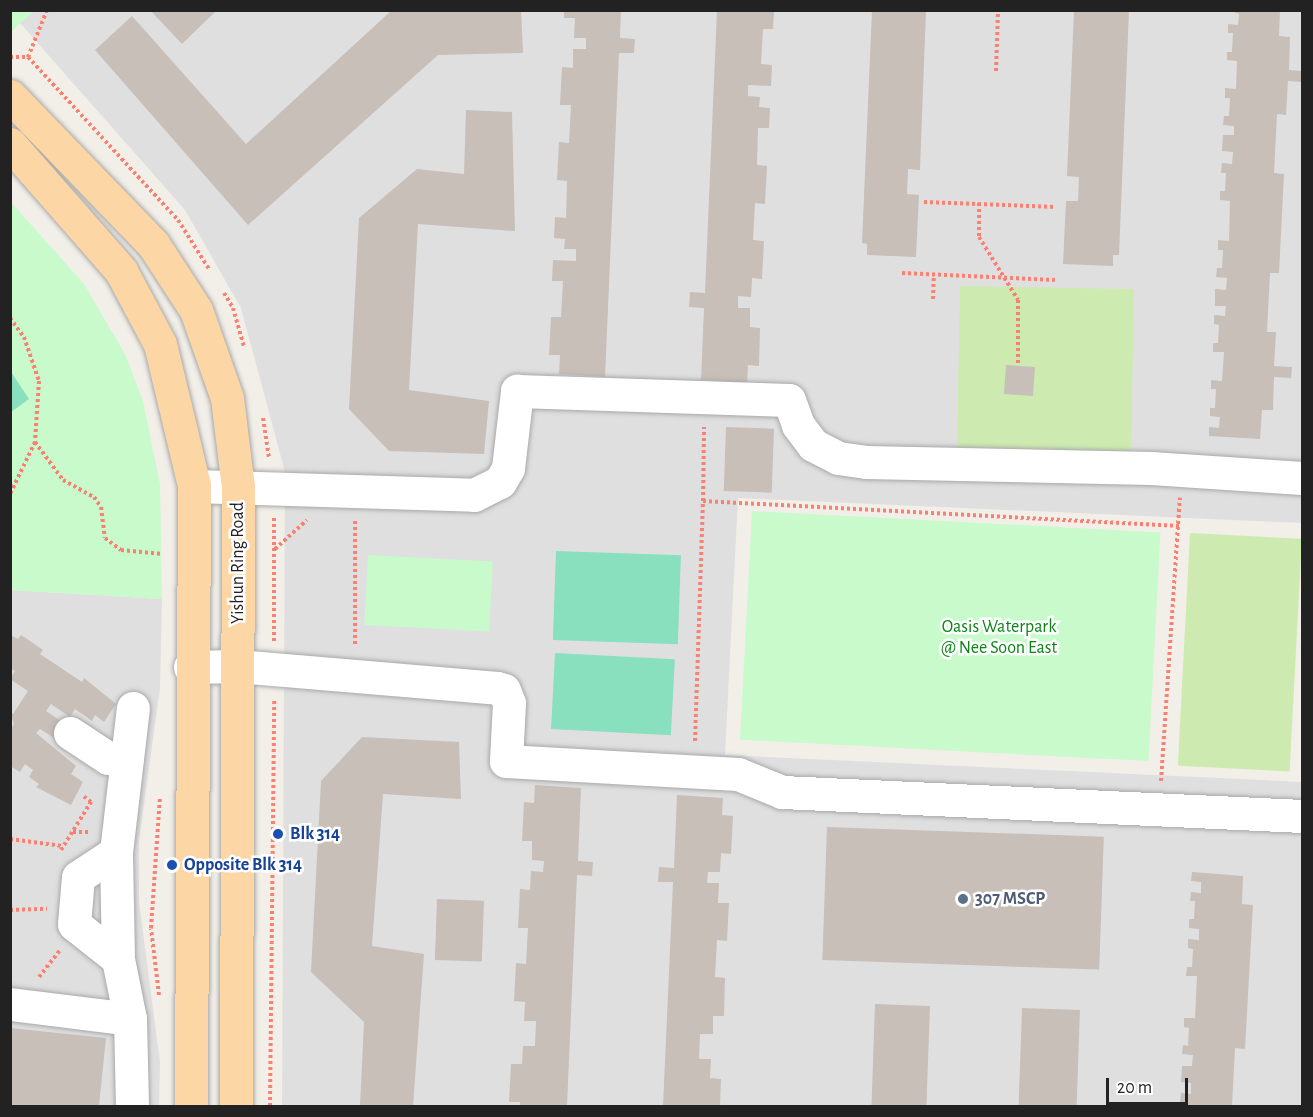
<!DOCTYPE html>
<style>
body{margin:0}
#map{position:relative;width:1313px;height:1117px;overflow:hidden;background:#f2efe9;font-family:"Alegreya Sans",sans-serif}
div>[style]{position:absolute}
.residential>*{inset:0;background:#e0dfdf}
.grass>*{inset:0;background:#cdebb0;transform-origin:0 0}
.park>*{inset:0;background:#c8facc;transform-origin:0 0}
.pitch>*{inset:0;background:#88e0be;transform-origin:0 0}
.building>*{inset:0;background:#c7bfb8;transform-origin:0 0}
.path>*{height:4px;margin-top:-2px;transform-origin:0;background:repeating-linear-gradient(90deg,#fa8072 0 3px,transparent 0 6px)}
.roads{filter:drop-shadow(0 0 2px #a9a9a9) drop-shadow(0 0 2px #a9a9a9)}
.minor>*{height:33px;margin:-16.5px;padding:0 16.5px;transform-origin:16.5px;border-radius:16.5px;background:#fff}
.major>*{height:33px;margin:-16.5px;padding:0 16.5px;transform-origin:16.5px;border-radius:16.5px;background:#fcd6a4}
.dots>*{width:16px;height:16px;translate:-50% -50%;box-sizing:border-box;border:3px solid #fff;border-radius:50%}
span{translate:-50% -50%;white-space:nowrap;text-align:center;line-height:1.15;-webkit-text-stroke:5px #fff;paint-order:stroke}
.street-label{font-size:18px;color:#222}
.park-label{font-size:18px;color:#0c8416}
.transit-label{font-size:18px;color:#164399;font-weight:700}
.left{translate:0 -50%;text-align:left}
.service-label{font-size:18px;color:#4e5e75;font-weight:700}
.frame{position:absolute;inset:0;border:12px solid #222;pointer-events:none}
.scale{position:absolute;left:1106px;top:1078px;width:82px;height:27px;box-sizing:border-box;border:3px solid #222;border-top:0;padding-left:8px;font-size:18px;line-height:21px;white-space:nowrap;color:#222;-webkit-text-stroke:4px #fff;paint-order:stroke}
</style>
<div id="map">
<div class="residential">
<i style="clip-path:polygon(34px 10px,1302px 11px,1302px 523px,738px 498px,725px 755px,1302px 782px,1302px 1106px,282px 1106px,285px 472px,241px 308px,185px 210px,20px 23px)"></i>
<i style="clip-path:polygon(10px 590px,162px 599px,160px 688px,139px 840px,139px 902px,160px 1062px,159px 1106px,11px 1106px)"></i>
</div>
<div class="grass">
<i style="left:960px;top:286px;width:174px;height:168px;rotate:1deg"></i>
<i style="left:1190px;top:533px;width:112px;height:233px;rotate:3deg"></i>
</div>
<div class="park">
<i style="clip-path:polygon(11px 10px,34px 10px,34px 11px,11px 32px)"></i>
<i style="clip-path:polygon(10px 201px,84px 284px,125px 354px,143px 401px,160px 484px,162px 599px,11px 590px)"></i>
<i style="left:752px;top:511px;width:409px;height:229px;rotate:3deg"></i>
<i style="left:368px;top:555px;width:125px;height:70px;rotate:3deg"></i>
</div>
<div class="pitch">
<i style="clip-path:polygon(11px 372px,29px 399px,11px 412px,10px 412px)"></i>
<i style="left:556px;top:551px;width:125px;height:89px;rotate:2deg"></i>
<i style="left:555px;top:653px;width:120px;height:76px;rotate:3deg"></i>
</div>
<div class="building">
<i style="clip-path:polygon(150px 10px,217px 10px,182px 44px)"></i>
<i style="clip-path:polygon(392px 10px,521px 10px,523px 53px,438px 55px,248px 225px,95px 50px,132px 16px,246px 144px)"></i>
<i style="clip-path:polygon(564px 10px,621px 10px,620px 38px,635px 39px,634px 53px,619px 53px,605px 377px,559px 374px,560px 355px,549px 355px,551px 317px,561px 317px,563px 281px,552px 281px,553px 260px,576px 261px,576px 249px,564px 249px,565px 239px,554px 238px,555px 217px,566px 218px,567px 181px,557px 180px,559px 142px,569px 143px,571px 105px,560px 105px,562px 67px,573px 68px,573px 49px,586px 49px,586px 38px,574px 38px,575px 18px,564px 18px)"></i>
<i style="clip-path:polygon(717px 10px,774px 10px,773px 29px,763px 29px,761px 64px,772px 65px,771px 86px,748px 85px,748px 96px,760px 97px,759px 107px,770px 108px,769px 128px,758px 128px,757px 165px,767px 166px,765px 204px,755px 203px,753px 240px,764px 241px,762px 279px,752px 278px,751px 297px,738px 296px,738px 308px,750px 308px,750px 327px,760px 328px,759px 366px,748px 365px,747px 383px,701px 380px,704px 308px,689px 307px,690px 292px,705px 293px)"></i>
<i style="clip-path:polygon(872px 10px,926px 10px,920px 170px,908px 169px,907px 194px,919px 195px,916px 257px,867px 255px,867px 244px,862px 243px)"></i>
<i style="clip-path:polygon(1074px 10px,1129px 10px,1119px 255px,1113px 255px,1113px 266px,1063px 264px,1066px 201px,1078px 201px,1079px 177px,1067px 176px)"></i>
<i style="clip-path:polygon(1229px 10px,1280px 10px,1279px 36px,1290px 37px,1289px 70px,1302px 71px,1302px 82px,1288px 81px,1286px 115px,1277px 114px,1274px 173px,1284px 174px,1279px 273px,1270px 273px,1267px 332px,1276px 332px,1274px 366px,1292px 367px,1291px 378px,1274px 377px,1273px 410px,1262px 410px,1260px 439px,1209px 436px,1209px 427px,1219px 428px,1220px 417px,1210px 416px,1210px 408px,1215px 408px,1216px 389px,1211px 389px,1211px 380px,1222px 381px,1224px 352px,1213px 352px,1213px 343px,1218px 343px,1219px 325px,1214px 324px,1214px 315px,1225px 316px,1226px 306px,1215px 306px,1215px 289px,1226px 290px,1227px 278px,1216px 277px,1217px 268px,1222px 268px,1223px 250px,1218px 250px,1218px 240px,1229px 241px,1230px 201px,1220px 200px,1220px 191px,1225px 191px,1226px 173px,1221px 173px,1222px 163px,1232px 164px,1233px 152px,1222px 151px,1223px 135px,1234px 135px,1234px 126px,1223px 125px,1224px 116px,1229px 116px,1230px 98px,1225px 98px,1225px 88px,1236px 89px,1237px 61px,1227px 60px,1227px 52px,1232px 52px,1233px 33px,1228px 33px,1228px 24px,1238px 25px,1239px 14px)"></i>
<i style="clip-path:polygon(466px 110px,512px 112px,515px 231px,418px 224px,409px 390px,489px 401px,484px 454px,389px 451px,349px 409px,359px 218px,417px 169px,464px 174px)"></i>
<i style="left:1006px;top:365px;width:29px;height:29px;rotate:4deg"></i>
<i style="left:726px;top:427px;width:48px;height:64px;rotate:2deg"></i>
<i style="clip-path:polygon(10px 635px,18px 639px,21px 635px,43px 650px,40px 654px,82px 682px,84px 678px,116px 704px,104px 722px,95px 715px,92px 721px,75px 709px,70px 717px,51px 704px,46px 711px,64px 723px,54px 738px,40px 729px,36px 733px,76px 766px,71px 774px,83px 782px,71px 805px,36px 787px,39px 784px,29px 777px,33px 770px,25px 764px,20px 772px,10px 766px,10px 730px,14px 724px,10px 712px,13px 714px,28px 691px,10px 679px,15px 671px,10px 668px)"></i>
<i style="clip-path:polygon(362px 737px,459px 742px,461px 799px,383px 794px,372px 946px,424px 954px,413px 1106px,360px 1106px,364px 1022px,311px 972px,321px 781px)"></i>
<i style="clip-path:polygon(535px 785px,581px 788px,578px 861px,593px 862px,592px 876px,577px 875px,567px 1106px,520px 1106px,520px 1102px,509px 1102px,511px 1064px,522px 1064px,523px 1046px,535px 1046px,536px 1021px,524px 1021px,525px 1002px,514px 1001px,516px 963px,526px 964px,528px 928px,518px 928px,520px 889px,530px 890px,531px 871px,543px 872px,544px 861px,532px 860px,532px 841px,522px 841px,524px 802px,534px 803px)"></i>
<i style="clip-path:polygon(677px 795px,723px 798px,722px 815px,733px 816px,731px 854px,721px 853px,720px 872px,708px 872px,707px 883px,719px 883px,718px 903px,729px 903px,727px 941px,717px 940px,715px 977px,725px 978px,724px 1016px,713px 1016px,713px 1034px,700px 1034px,699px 1059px,711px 1059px,710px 1078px,721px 1079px,720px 1106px,663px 1106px,673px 882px,658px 882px,659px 867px,674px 868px)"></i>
<i style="left:827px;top:827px;width:277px;height:133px;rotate:2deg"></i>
<i style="clip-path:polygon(1192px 872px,1243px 876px,1242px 904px,1253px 905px,1245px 1049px,1235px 1048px,1232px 1106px,1185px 1106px,1180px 1103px,1181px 1093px,1191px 1094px,1191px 1083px,1181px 1082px,1182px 1066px,1192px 1066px,1193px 1055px,1182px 1054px,1183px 1045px,1188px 1046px,1189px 1028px,1184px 1027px,1184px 1018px,1195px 1018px,1197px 976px,1186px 976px,1187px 967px,1192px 967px,1193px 949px,1188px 948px,1188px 939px,1199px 940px,1199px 929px,1189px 928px,1189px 919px,1194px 919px,1195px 901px,1190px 901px,1191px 892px,1201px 893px,1201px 882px,1191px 881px)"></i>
<i style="left:437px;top:899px;width:47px;height:61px;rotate:2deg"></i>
<i style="left:875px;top:1004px;width:55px;height:102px;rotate:2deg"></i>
<i style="left:1022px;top:1008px;width:58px;height:98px;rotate:2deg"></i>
<i style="clip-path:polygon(10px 1028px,106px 1038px,99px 1106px,10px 1106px)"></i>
</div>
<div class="path">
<i style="left:47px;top:10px;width:51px;rotate:112deg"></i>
<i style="left:28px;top:57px;width:222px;rotate:47.4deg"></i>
<i style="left:178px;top:220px;width:58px;rotate:57.7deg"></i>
<i style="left:10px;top:57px;width:18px"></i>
<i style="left:996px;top:71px;width:61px;rotate:-88.1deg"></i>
<i style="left:924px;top:202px;width:132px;rotate:2.2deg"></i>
<i style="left:979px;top:203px;width:34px;rotate:90deg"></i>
<i style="left:979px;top:237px;width:74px;rotate:58.2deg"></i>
<i style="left:1018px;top:300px;width:66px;rotate:90deg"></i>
<i style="left:902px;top:273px;width:153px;rotate:2.6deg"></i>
<i style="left:224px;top:293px;width:17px;rotate:59deg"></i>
<i style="left:233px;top:308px;width:41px;rotate:74.2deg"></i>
<i style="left:933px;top:299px;width:24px;rotate:-88deg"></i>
<i style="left:10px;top:318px;width:24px;rotate:54deg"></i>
<i style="left:24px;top:337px;width:46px;rotate:71.2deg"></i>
<i style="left:39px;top:381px;width:61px;rotate:93.8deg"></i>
<i style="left:35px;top:442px;width:58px;rotate:115.7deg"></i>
<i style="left:263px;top:418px;width:40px;rotate:81.5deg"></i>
<i style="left:35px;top:442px;width:47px;rotate:53.6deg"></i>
<i style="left:63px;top:480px;width:35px;rotate:29deg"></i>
<i style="left:94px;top:497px;width:12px;rotate:55deg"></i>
<i style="left:101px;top:507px;width:31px;rotate:83deg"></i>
<i style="left:105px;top:538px;width:20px;rotate:37deg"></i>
<i style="left:121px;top:550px;width:42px;rotate:5.4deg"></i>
<i style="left:703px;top:501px;width:74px;rotate:-89.2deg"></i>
<i style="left:355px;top:521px;width:125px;rotate:90deg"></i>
<i style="left:275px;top:549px;width:43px;rotate:-42.2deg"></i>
<i style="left:274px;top:641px;width:125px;rotate:-90deg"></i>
<i style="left:695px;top:741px;width:240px;rotate:-88.1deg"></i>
<i style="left:703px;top:501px;width:477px;rotate:3deg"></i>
<i style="left:1161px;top:781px;width:284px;rotate:-86.2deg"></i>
<i style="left:73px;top:832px;width:17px"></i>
<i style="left:10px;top:839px;width:53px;rotate:7.5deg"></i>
<i style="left:61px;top:850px;width:57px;rotate:-58deg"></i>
<i style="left:91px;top:802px;width:11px;rotate:-142deg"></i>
<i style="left:10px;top:910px;width:37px;rotate:-2deg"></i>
<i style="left:39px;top:977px;width:34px;rotate:-52deg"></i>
<i style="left:159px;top:995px;width:67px;rotate:-96.8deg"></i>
<i style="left:151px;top:928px;width:132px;rotate:-86.1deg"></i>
<i style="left:270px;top:1106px;width:407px;rotate:-89.4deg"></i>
</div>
<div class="roads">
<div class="minor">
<i style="left:194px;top:486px;width:280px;rotate:1.8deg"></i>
<i style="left:474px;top:495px;width:29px;rotate:-27deg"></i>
<i style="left:500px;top:482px;width:16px;rotate:-60deg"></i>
<i style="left:508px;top:468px;width:78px;rotate:-83.3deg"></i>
<i style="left:517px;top:391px;width:272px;rotate:1.9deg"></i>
<i style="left:789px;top:400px;width:27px;rotate:70deg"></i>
<i style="left:798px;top:425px;width:25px;rotate:53deg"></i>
<i style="left:813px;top:445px;width:28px;rotate:27deg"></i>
<i style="left:838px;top:458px;width:28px;rotate:8deg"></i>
<i style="left:866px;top:462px;width:285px;rotate:1.2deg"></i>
<i style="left:1151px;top:468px;width:151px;rotate:3.8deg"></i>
<i style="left:190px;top:667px;width:47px;rotate:-1.2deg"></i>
<i style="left:237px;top:666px;width:261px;rotate:4.8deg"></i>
<i style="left:497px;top:688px;width:7px;rotate:16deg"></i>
<i style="left:504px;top:690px;width:14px;rotate:69deg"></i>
<i style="left:509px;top:703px;width:58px;rotate:93deg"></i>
<i style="left:506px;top:761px;width:232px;rotate:3.2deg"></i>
<i style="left:738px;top:774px;width:48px;rotate:22.2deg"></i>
<i style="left:782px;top:792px;width:521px;rotate:2.64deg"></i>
<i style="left:70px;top:733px;width:45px;rotate:33.3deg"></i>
<i style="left:108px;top:758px;width:19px;rotate:3deg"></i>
<i style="left:116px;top:852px;width:45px;rotate:146.7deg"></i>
<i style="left:78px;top:877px;width:47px;rotate:94.9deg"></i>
<i style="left:74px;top:924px;width:56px;rotate:38.5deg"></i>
<i style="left:10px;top:1004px;width:121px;rotate:7.1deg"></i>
<i style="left:132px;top:1106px;width:87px;rotate:-91.3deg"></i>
<i style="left:130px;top:1019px;width:61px;rotate:-101.3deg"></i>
<i style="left:118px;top:959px;width:107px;rotate:-91.1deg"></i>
<i style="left:116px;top:852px;width:145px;rotate:-83.3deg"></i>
</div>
<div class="major">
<i style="left:10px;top:96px;width:206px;rotate:46deg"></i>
<i style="left:153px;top:244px;width:79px;rotate:56.9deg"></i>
<i style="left:196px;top:310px;width:93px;rotate:70.6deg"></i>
<i style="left:227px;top:398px;width:90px;rotate:83deg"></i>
<i style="left:238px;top:487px;width:619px;rotate:90.19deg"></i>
<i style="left:10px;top:144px;width:169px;rotate:48.8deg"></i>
<i style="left:121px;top:271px;width:83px;rotate:61.9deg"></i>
<i style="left:160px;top:344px;width:146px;rotate:76.5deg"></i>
<i style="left:194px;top:486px;width:620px;rotate:90.28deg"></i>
</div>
</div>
<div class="dots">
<i style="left:278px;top:834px;background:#1a4fb4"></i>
<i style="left:172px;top:865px;background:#1a4fb4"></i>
<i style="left:963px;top:899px;background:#5c6f8a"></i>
</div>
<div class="street-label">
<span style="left:238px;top:563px;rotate:-90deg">Yishun Ring Road</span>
</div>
<div class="park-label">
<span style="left:999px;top:638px">Oasis Waterpark<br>@ Nee Soon East</span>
</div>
<div class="transit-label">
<span class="left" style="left:290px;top:834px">Blk 314</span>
<span class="left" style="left:184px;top:865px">Opposite Blk 314</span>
</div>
<div class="service-label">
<span class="left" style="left:975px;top:899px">307 MSCP</span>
</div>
<div class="frame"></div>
<div class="scale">20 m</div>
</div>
